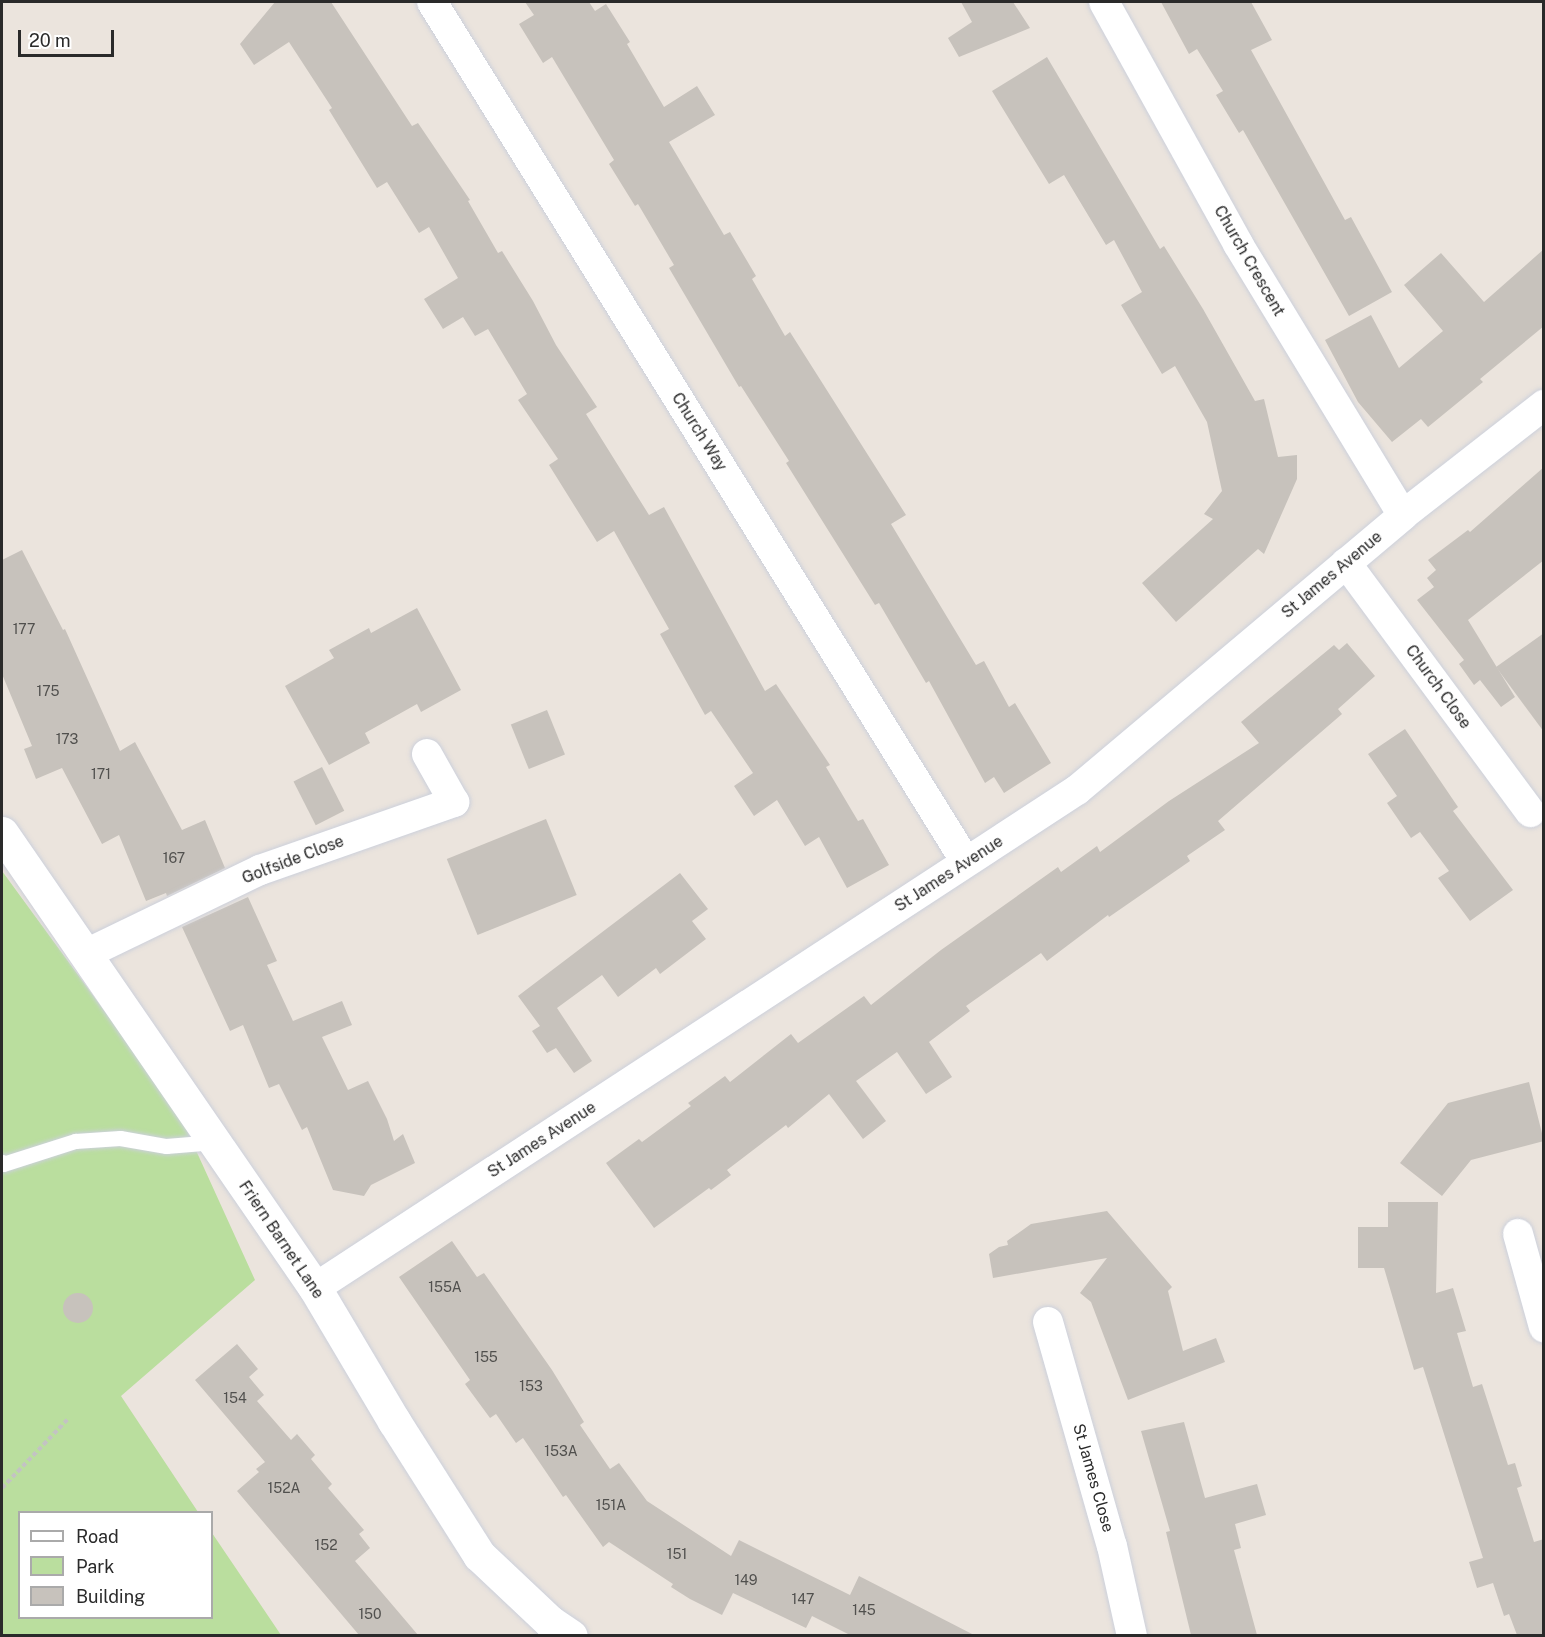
<!DOCTYPE html>
<style>
body{margin:0}
#map{position:relative;width:1545px;height:1637px;overflow:hidden;background:#ebe4dd;font-family:"Public Sans",sans-serif}
div>[style]{position:absolute}
.green>*{inset:0;background:#bade9e}
.building>*{inset:0;background:#c7c2bc;transform-origin:0 0}
.round{border-radius:50%}
.path>*{height:4px;margin-top:-2px;transform-origin:0;background:repeating-linear-gradient(90deg,#c3c3c3 0 4.5px,transparent 0 7.5px)}
.roads{filter:drop-shadow(0 0 2px #ccd0db) drop-shadow(0 0 2px #ccd0db)}
.service>*{height:15px;margin:-7.5px;padding:0 7.5px;transform-origin:7.5px;border-radius:7.5px;background:#fff}
.minor>*{height:30px;margin:-15px;padding:0 15px;transform-origin:15px;border-radius:15px;background:#fff}
.secondary>*{height:33px;margin:-16.5px;padding:0 16.5px;transform-origin:16.5px;border-radius:16.5px;background:#fff}
span{translate:-50% -50%;white-space:nowrap;text-align:center;line-height:1.15;-webkit-text-stroke:5px #fff;paint-order:stroke}
.number-label{font-size:14px;color:#51504e}
.number-label span{-webkit-text-stroke-width:0}
.street-label{font-size:16px;color:#2a2a2a}
.frame{position:absolute;inset:0;border:3px solid #2a2a2a;pointer-events:none}
.legend{position:absolute;left:18px;top:1511px;width:195px;height:108px;box-sizing:border-box;background:#fff;border:2px solid #aaa;margin:0;padding:8px 10px;list-style:none;font-size:18px;color:#2a2a2a}
.legend li{display:flex;align-items:center;gap:12px;height:30px}
.legend b{width:30px;border:2px solid #aaa}
.scale{position:absolute;left:18px;top:30px;width:96px;height:27px;box-sizing:border-box;border:3px solid #2a2a2a;border-top:0;padding-left:8px;font-size:18px;line-height:21px;white-space:nowrap;color:#2a2a2a;-webkit-text-stroke:4px #fff;paint-order:stroke}
</style>
<div id="map">
<div class="green">
<i style="clip-path:polygon(2px 871px,179px 1113px,255px 1280px,121px 1396px,198px 1512px,20px 1512px,20px 1618px,212px 1618px,212px 1533px,281px 1635px,2px 1635px)"></i>
</div>
<div class="building">
<i style="clip-path:polygon(275px 2px,331px 2px,412px 126px,418px 123px,470px 200px,468px 201px,498px 253px,502px 251px,533px 301px,556px 345px,597px 407px,586px 414px,649px 515px,664px 507px,765px 691px,776px 684px,830px 765px,826px 767px,858px 821px,863px 819px,889px 865px,847px 888px,819px 837px,805px 846px,777px 800px,754px 816px,734px 786px,753px 773px,711px 711px,705px 715px,660px 634px,669px 629px,614px 531px,597px 542px,549px 465px,558px 459px,518px 400px,527px 394px,488px 329px,475px 336px,463px 317px,443px 329px,424px 299px,458px 278px,429px 227px,419px 233px,387px 182px,377px 188px,329px 110px,332px 108px,289px 42px,254px 65px,240px 44px)"></i>
<i style="clip-path:polygon(525px 2px,589px 2px,595px 11px,606px 4px,630px 42px,627px 44px,664px 107px,697px 86px,715px 115px,669px 142px,724px 235px,730px 232px,756px 276px,752px 279px,785px 336px,790px 332px,906px 515px,891px 524px,976px 665px,984px 661px,1009px 707px,1015px 703px,1051px 763px,1004px 793px,994px 777px,985px 783px,929px 681px,926px 683px,879px 603px,875px 605px,786px 463px,789px 461px,741px 386px,739px 387px,669px 268px,674px 265px,638px 204px,635px 206px,609px 164px,614px 160px,552px 57px,543px 63px,519px 24px,534px 15px)"></i>
<i style="clip-path:polygon(961px 2px,1013px 2px,1030px 28px,959px 57px,948px 38px,972px 22px)"></i>
<i style="clip-path:polygon(1161px 2px,1251px 2px,1272px 40px,1251px 50px,1345px 220px,1351px 217px,1392px 292px,1349px 316px,1243px 130px,1239px 133px,1216px 95px,1223px 91px,1197px 49px,1189px 54px)"></i>
<i style="clip-path:polygon(1047px 57px,1160px 249px,1164px 246px,1203px 309px,1255px 401px,1264px 399px,1278px 457px,1297px 455px,1297px 479px,1264px 554px,1258px 549px,1176px 622px,1142px 583px,1213px 519px,1204px 514px,1222px 491px,1207px 422px,1175px 366px,1162px 374px,1121px 305px,1142px 292px,1114px 240px,1106px 245px,1064px 175px,1049px 184px,992px 91px)"></i>
<i style="clip-path:polygon(1544px 249px,1544px 326px,1480px 379px,1483px 382px,1428px 427px,1421px 419px,1392px 442px,1358px 402px,1325px 340px,1371px 315px,1399px 368px,1443px 331px,1404px 285px,1441px 253px,1484px 302px)"></i>
<i style="clip-path:polygon(1544px 467px,1544px 560px,1468px 620px,1515px 697px,1501px 707px,1480px 680px,1474px 685px,1459px 664px,1464px 660px,1417px 600px,1434px 587px,1427px 578px,1436px 570px,1428px 560px,1468px 530px,1470px 532px)"></i>
<i style="clip-path:polygon(22px 550px,63px 630px,65px 629px,120px 751px,135px 742px,182px 830px,205px 820px,225px 868px,167px 896px,166px 893px,146px 901px,119px 835px,102px 844px,62px 768px,36px 779px,24px 749px,32px 746px,2px 674px,2px 560px)"></i>
<i style="clip-path:polygon(417px 608px,461px 690px,421px 712px,417px 704px,365px 733px,370px 743px,329px 765px,285px 686px,334px 658px,329px 650px,369px 628px,371px 633px)"></i>
<i style="clip-path:polygon(1544px 633px,1544px 732px,1496px 667px)"></i>
<i style="clip-path:polygon(1347px 643px,1375px 676px,1338px 709px,1342px 714px,1218px 821px,1225px 830px,1187px 856px,1190px 861px,1109px 917px,1108px 915px,1047px 961px,1041px 953px,966px 1006px,970px 1011px,929px 1042px,952px 1077px,926px 1094px,897px 1052px,856px 1081px,886px 1121px,863px 1139px,829px 1094px,788px 1128px,786px 1125px,727px 1170px,731px 1175px,711px 1190px,709px 1188px,654px 1228px,606px 1163px,639px 1139px,642px 1142px,691px 1106px,688px 1103px,725px 1076px,730px 1082px,791px 1034px,798px 1043px,864px 996px,871px 1005px,941px 950px,1058px 867px,1061px 872px,1097px 846px,1100px 852px,1169px 801px,1259px 743px,1241px 722px,1334px 645px,1339px 650px)"></i>
<i style="left:547px;top:710px;width:48px;height:39px;rotate:68deg"></i>
<i style="clip-path:polygon(1405px 729px,1458px 807px,1453px 811px,1513px 890px,1470px 921px,1438px 878px,1449px 871px,1420px 832px,1411px 838px,1387px 803px,1397px 796px,1368px 754px)"></i>
<i style="left:322px;top:767px;width:49px;height:32px;rotate:63deg"></i>
<i style="left:546px;top:819px;width:82px;height:107px;rotate:68deg"></i>
<i style="clip-path:polygon(680px 873px,708px 909px,692px 921px,706px 939px,660px 974px,656px 968px,618px 997px,602px 975px,557px 1008px,592px 1061px,574px 1073px,556px 1048px,547px 1053px,532px 1031px,540px 1026px,518px 996px)"></i>
<i style="clip-path:polygon(248px 897px,277px 961px,267px 965px,293px 1021px,342px 1001px,352px 1025px,322px 1037px,348px 1090px,368px 1081px,387px 1119px,394px 1141px,403px 1134px,415px 1163px,371px 1185px,364px 1196px,333px 1190px,307px 1127px,302px 1130px,279px 1084px,269px 1088px,243px 1025px,230px 1031px,182px 927px)"></i>
<i style="clip-path:polygon(1529px 1082px,1544px 1141px,1471px 1160px,1442px 1196px,1400px 1163px,1448px 1103px)"></i>
<i style="clip-path:polygon(1388px 1202px,1438px 1202px,1436px 1293px,1453px 1288px,1466px 1331px,1457px 1333px,1473px 1387px,1482px 1384px,1508px 1465px,1515px 1463px,1522px 1486px,1517px 1488px,1534px 1542px,1544px 1539px,1544px 1635px,1517px 1635px,1509px 1614px,1504px 1616px,1493px 1583px,1477px 1588px,1469px 1562px,1483px 1558px,1423px 1367px,1414px 1370px,1384px 1268px,1358px 1268px,1358px 1227px,1388px 1227px)"></i>
<i style="clip-path:polygon(1107px 1211px,1172px 1287px,1168px 1291px,1183px 1351px,1216px 1338px,1225px 1362px,1128px 1400px,1091px 1302px,1080px 1293px,1107px 1258px,993px 1278px,989px 1254px,999px 1247px,1008px 1245px,1007px 1241px,1031px 1224px)"></i>
<i style="clip-path:polygon(452px 1241px,477px 1277px,484px 1273px,552px 1370px,584px 1422px,580px 1425px,610px 1469px,619px 1463px,647px 1501px,731px 1556px,739px 1540px,850px 1595px,859px 1576px,974px 1635px,850px 1635px,812px 1616px,806px 1628px,733px 1593px,722px 1615px,690px 1599px,671px 1587px,673px 1584px,609px 1542px,603px 1547px,566px 1495px,563px 1497px,523px 1438px,516px 1443px,496px 1414px,490px 1418px,465px 1384px,470px 1380px,399px 1277px)"></i>
<i class="round" style="left:63px;top:1293px;width:30px;height:30px"></i>
<i style="clip-path:polygon(237px 1344px,258px 1369px,249px 1377px,264px 1395px,257px 1401px,291px 1440px,297px 1434px,315px 1455px,311px 1459px,332px 1484px,328px 1488px,364px 1530px,359px 1534px,370px 1548px,355px 1561px,418px 1635px,359px 1635px,237px 1491px,259px 1472px,256px 1469px,265px 1462px,195px 1380px)"></i>
<i style="clip-path:polygon(1184px 1422px,1205px 1498px,1257px 1484px,1266px 1515px,1235px 1524px,1241px 1548px,1234px 1550px,1257px 1635px,1191px 1635px,1166px 1532px,1170px 1531px,1141px 1431px)"></i>
</div>
<div class="path">
<i style="left:2px;top:1488px;width:97px;rotate:-46.3deg"></i>
</div>
<div class="roads">
<div class="service">
<i style="left:2px;top:1162px;width:2px;rotate:63deg"></i>
<i style="left:3px;top:1164px;width:76px;rotate:-17.7deg"></i>
<i style="left:75px;top:1141px;width:45px;rotate:-3.8deg"></i>
<i style="left:120px;top:1138px;width:47px;rotate:9.9deg"></i>
<i style="left:166px;top:1146px;width:49px;rotate:-4.7deg"></i>
</div>
<div class="minor">
<i style="left:432px;top:2px;width:1012px;rotate:58.16deg"></i>
<i style="left:1104px;top:2px;width:277px;rotate:61deg"></i>
<i style="left:1238px;top:244px;width:317px;rotate:58.7deg"></i>
<i style="left:1346px;top:563px;width:310px;rotate:53.5deg"></i>
<i style="left:86px;top:954px;width:193px;rotate:-25.8deg"></i>
<i style="left:260px;top:870px;width:206px;rotate:-19.3deg"></i>
<i style="left:454px;top:802px;width:55px;rotate:-119.4deg"></i>
<i style="left:1518px;top:1234px;width:97px;rotate:74.4deg"></i>
<i style="left:315px;top:1288px;width:910px;rotate:-33.17deg"></i>
<i style="left:1077px;top:790px;width:426px;rotate:-40.1deg"></i>
<i style="left:1403px;top:515px;width:179px;rotate:-38deg"></i>
<i style="left:1048px;top:1322px;width:233px;rotate:74.1deg"></i>
<i style="left:1112px;top:1546px;width:92px;rotate:77.5deg"></i>
</div>
<div class="secondary">
<i style="left:2px;top:833px;width:552px;rotate:55.48deg"></i>
<i style="left:315px;top:1288px;width:155px;rotate:59.3deg"></i>
<i style="left:394px;top:1421px;width:159px;rotate:57.6deg"></i>
<i style="left:479px;top:1555px;width:98px;rotate:43.3deg"></i>
<i style="left:550px;top:1622px;width:25px;rotate:34deg"></i>
</div>
</div>
<div class="number-label">
<span style="left:24px;top:629px">177</span>
<span style="left:48px;top:691px">175</span>
<span style="left:67px;top:739px">173</span>
<span style="left:101px;top:774px">171</span>
<span style="left:174px;top:858px">167</span>
<span style="left:445px;top:1287px">155A</span>
<span style="left:486px;top:1357px">155</span>
<span style="left:531px;top:1386px">153</span>
<span style="left:235px;top:1398px">154</span>
<span style="left:561px;top:1451px">153A</span>
<span style="left:284px;top:1488px">152A</span>
<span style="left:611px;top:1505px">151A</span>
<span style="left:326px;top:1545px">152</span>
<span style="left:677px;top:1554px">151</span>
<span style="left:746px;top:1580px">149</span>
<span style="left:803px;top:1599px">147</span>
<span style="left:864px;top:1610px">145</span>
<span style="left:370px;top:1614px">150</span>
</div>
<div class="street-label">
<span style="left:1249px;top:261px;rotate:60deg">Church Crescent</span>
<span style="left:699px;top:432px;rotate:58deg">Church Way</span>
<span style="left:1332px;top:575px;rotate:-40deg">St James Avenue</span>
<span style="left:1438px;top:687px;rotate:54deg">Church Close</span>
<span style="left:293px;top:860px;rotate:-21deg">Golfside Close</span>
<span style="left:949px;top:874px;rotate:-33deg">St James Avenue</span>
<span style="left:542px;top:1140px;rotate:-33deg">St James Avenue</span>
<span style="left:281px;top:1240px;rotate:56deg">Friern Barnet Lane</span>
<span style="left:1093px;top:1478px;rotate:74deg">St James Close</span>
</div>
<div class="frame"></div>
<ul class="legend">
<li><b style="height:8px;background:#fff"></b>Road</li>
<li><b style="height:16px;background:#bade9e"></b>Park</li>
<li><b style="height:16px;background:#c7c2bc"></b>Building</li>
</ul>
<div class="scale">20 m</div>
</div>
